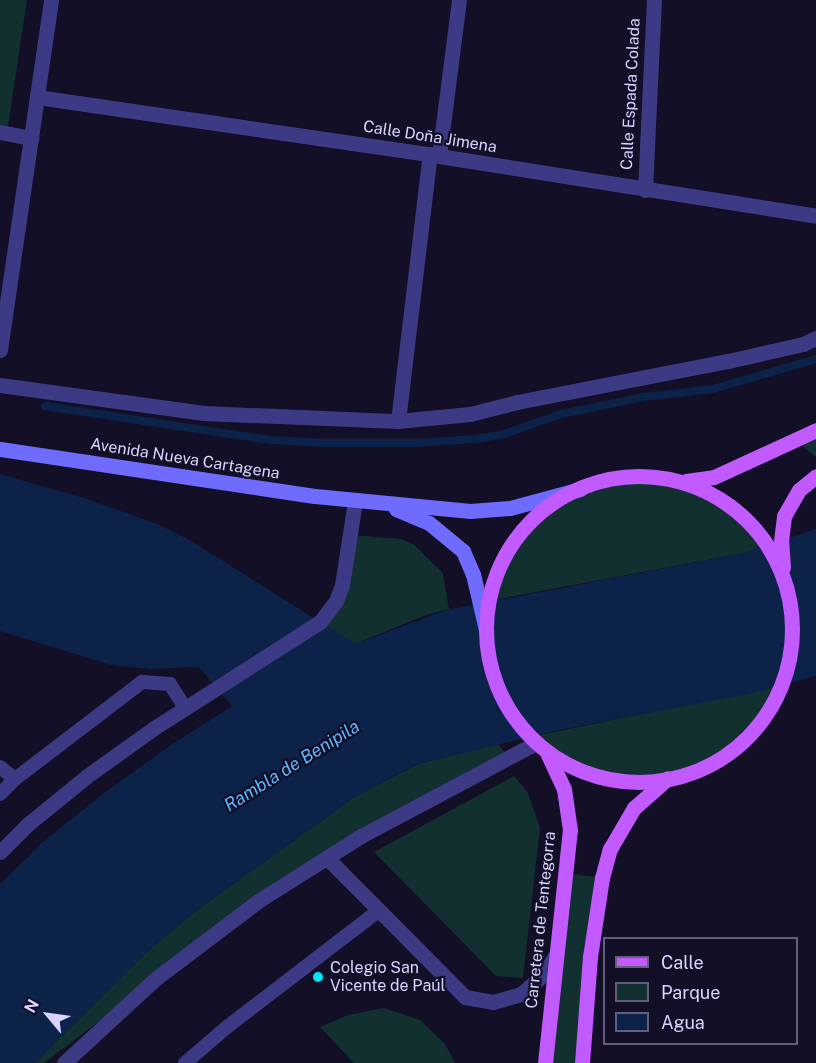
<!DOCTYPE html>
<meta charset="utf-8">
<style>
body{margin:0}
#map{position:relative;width:816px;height:1063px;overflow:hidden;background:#130f26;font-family:"Public Sans",sans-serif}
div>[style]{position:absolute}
.green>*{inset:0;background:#12302f;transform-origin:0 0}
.water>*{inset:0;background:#0c2248}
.stream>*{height:8px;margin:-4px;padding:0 4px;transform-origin:4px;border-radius:4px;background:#0c2248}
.service>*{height:14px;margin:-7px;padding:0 7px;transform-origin:7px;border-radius:7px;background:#3d3a85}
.pedestrian>*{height:15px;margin:-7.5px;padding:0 7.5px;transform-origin:7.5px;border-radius:7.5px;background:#3d3a85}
.minor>*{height:15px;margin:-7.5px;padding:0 7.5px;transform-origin:7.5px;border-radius:7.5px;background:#3d3a85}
.secondary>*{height:15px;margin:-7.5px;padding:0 7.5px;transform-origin:7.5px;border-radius:7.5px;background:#6f6bff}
.primary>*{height:15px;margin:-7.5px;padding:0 7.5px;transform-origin:7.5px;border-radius:7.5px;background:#c25bff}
.primary>.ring{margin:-7.5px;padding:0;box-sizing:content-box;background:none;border:15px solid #c25bff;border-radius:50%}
.dots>*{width:16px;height:16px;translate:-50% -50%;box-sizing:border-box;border:3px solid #130f26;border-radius:50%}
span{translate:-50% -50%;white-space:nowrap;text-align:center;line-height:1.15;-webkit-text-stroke:4.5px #130f26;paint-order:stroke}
.street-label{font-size:16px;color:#d9d4ff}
.poi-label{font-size:16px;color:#d9d4ff}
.left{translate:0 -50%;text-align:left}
.water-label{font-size:18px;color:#62b6ff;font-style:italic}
.legend{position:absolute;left:603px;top:937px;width:195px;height:108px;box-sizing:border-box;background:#130f26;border:2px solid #625e7d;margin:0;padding:8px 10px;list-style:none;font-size:18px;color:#d9d4ff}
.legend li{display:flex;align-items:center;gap:12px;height:30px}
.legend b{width:30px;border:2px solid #625e7d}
.north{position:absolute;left:18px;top:985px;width:60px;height:60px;-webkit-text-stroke:4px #130f26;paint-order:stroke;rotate:299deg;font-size:16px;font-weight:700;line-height:24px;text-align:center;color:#d9d4ff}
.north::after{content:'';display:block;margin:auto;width:21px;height:27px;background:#d9d4ff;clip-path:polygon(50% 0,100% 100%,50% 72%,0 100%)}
</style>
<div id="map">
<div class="green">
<i style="clip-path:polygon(0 0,27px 0,7px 133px,0 132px)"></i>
<i style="clip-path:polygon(816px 430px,816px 457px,796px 441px)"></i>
<i style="clip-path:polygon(628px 479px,677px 482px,720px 498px,745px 517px,768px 545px,744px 553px,488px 601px,506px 553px,539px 515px,581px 489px)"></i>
<i style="clip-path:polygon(351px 535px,401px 539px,413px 544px,443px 573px,449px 609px,426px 615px,355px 644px,320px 622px,329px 612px)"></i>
<i style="clip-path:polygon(782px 685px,762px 718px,740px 744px,704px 766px,670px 776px,632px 780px,595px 775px,560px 760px,530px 737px)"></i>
<i style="clip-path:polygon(498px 744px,508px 757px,361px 836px,155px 979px,44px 1063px,35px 1063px,151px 948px,201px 907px,356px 796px,418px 764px)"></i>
<i style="clip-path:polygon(514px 776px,528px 793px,540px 828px,523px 978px,496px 976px,374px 852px)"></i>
<i style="left:567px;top:873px;width:35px;height:191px;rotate:8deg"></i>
<i style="clip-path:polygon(384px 1008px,420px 1020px,445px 1044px,455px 1063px,354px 1063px,320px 1027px,348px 1015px)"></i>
</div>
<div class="water">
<i style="clip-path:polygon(0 474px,84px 498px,160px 525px,193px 542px,355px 644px,446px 610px,744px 553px,816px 529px,816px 676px,753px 693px,559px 730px,417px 764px,356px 796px,201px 907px,151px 948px,35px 1063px,0 1063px,0 884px,44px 841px,104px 793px,171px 745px,232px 706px,199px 667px,151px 669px,111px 665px,0 631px)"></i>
</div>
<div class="stream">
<i style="left:45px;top:406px;width:229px;rotate:8.6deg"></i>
<i style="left:271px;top:440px;width:54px;rotate:3.2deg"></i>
<i style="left:325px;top:443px;width:90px"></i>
<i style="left:415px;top:443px;width:61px;rotate:-3.8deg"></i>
<i style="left:476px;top:439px;width:28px;rotate:-10deg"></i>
<i style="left:504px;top:434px;width:60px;rotate:-19.3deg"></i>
<i style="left:561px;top:414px;width:84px;rotate:-11.7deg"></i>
<i style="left:643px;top:397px;width:70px;rotate:-6.5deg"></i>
<i style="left:713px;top:389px;width:107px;rotate:-16.2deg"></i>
</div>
<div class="service">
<i style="left:0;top:767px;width:19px;rotate:39deg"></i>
<i style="left:0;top:794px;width:21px;rotate:-45deg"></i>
<i style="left:15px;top:779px;width:160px;rotate:-37.4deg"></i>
<i style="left:142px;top:682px;width:28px;rotate:4deg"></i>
<i style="left:170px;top:684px;width:28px;rotate:58deg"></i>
<i style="left:185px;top:1063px;width:55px;rotate:-40.6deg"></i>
<i style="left:227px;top:1027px;width:190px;rotate:-37.5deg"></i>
</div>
<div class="pedestrian">
<i style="left:0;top:132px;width:32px;rotate:11deg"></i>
<i style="left:0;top:385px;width:206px;rotate:7.8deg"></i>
<i style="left:204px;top:413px;width:194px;rotate:2.4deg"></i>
<i style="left:398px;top:421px;width:72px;rotate:-5.6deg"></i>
<i style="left:470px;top:414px;width:49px;rotate:-14.3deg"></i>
<i style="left:517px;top:402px;width:215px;rotate:-11deg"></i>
<i style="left:728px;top:361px;width:77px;rotate:-12.8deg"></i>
<i style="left:803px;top:344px;width:14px;rotate:-25deg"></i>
<i style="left:398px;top:421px;width:269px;rotate:-83.2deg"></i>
</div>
<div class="minor">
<i style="left:37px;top:97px;width:406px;rotate:8.3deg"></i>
<i style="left:439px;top:156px;width:382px;rotate:9deg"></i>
<i style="left:439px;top:156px;width:157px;rotate:-82.7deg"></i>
<i style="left:645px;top:190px;width:190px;rotate:-87.3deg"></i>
<i style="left:0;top:350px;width:354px;rotate:-81.7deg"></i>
<i style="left:0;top:852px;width:40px;rotate:-45deg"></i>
<i style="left:28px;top:824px;width:76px;rotate:-39.1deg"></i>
<i style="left:87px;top:776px;width:82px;rotate:-35.6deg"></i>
<i style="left:154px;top:728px;width:197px;rotate:-32.6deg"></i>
<i style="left:320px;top:622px;width:26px;rotate:-53deg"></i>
<i style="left:336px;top:601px;width:17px;rotate:-69deg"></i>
<i style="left:342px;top:585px;width:85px;rotate:-81.2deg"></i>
<i style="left:327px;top:858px;width:196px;rotate:45.2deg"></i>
<i style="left:465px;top:997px;width:28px;rotate:10deg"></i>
<i style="left:493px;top:1002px;width:29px;rotate:-16deg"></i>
<i style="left:521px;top:994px;width:30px;rotate:-41deg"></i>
<i style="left:544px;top:974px;width:21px;rotate:-59deg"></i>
<i style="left:64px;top:1063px;width:124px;rotate:-42.7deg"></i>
<i style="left:155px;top:979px;width:129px;rotate:-37.1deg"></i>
<i style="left:258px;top:901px;width:122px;rotate:-32.3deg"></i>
<i style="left:361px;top:836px;width:198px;rotate:-28deg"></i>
</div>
<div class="secondary">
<i style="left:0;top:449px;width:318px;rotate:8.5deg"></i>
<i style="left:315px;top:496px;width:156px;rotate:5.5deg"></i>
<i style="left:470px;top:511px;width:40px;rotate:-4.3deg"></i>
<i style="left:510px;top:508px;width:73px;rotate:-15deg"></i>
<i style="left:396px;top:509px;width:36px;rotate:23deg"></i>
<i style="left:429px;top:523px;width:44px;rotate:39.5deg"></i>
<i style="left:463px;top:551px;width:25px;rotate:67deg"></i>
<i style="left:473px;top:574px;width:57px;rotate:76.9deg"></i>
</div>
<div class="primary">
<i class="ring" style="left:486px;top:476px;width:291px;height:291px"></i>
<i style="left:686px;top:481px;width:28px;rotate:-8deg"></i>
<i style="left:714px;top:477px;width:112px;rotate:-24.7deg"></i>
<i style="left:783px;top:567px;width:26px;rotate:-94deg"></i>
<i style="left:781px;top:541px;width:25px;rotate:-83deg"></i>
<i style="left:784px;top:516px;width:30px;rotate:-60deg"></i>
<i style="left:799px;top:490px;width:22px;rotate:-39deg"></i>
<i style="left:545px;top:1063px;width:234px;rotate:-83.9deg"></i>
<i style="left:570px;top:830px;width:41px;rotate:-98.3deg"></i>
<i style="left:564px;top:789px;width:38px;rotate:-115deg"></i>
<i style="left:582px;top:1063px;width:106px;rotate:-85.7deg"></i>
<i style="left:590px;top:957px;width:80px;rotate:-81.4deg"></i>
<i style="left:602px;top:878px;width:30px;rotate:-75deg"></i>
<i style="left:610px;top:849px;width:48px;rotate:-59.7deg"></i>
<i style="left:634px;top:808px;width:45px;rotate:-41.4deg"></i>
</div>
<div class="dots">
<i style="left:318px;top:977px;background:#00e5ff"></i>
</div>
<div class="street-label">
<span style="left:631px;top:94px;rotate:-87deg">Calle Espada Colada</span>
<span style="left:430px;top:137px;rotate:9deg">Calle Doña Jimena</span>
<span style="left:185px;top:459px;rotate:9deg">Avenida Nueva Cartagena</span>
<span style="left:541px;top:920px;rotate:-84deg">Carretera de Tentegorra</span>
</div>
<div class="poi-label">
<span class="left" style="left:330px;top:977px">Colegio San<br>Vicente de Paúl</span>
</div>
<div class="water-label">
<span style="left:292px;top:766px;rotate:-32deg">Rambla de Benipila</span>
</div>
<ul class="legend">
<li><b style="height:8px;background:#c25bff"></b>Calle</li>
<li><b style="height:16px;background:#12302f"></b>Parque</li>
<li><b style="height:16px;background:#0c2248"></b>Agua</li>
</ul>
<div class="north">N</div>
</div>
